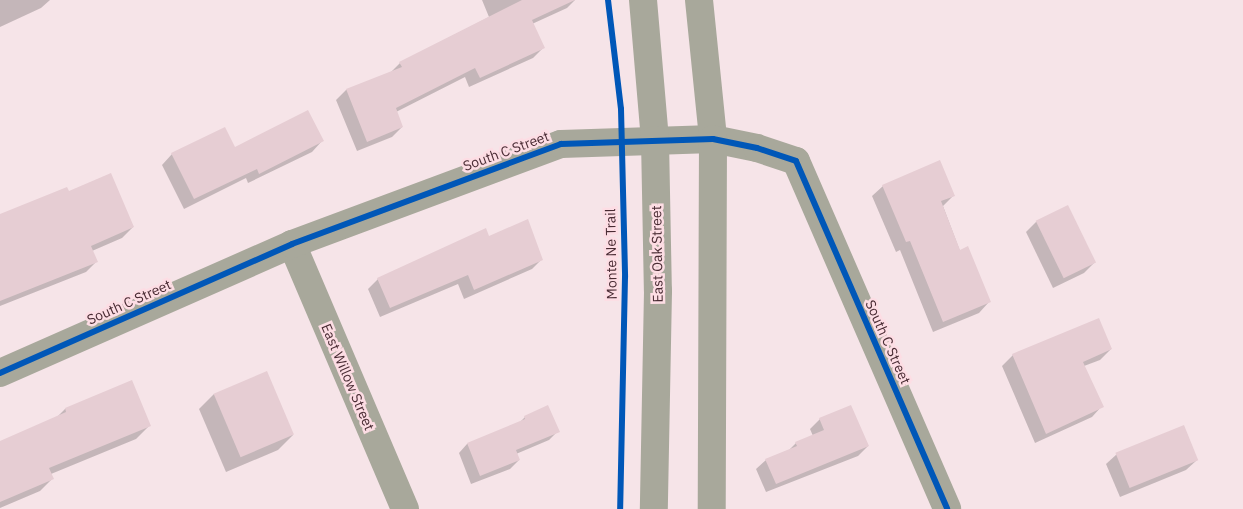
<!DOCTYPE html>
<style>
body{margin:0}
#map{position:relative;width:1243px;height:509px;overflow:hidden;background:#f6e4e8;font-family:"IBM Plex Sans",sans-serif}
div>[style]{position:absolute}
.shadow>*{inset:0;background:#0003}
.building>*{inset:0;background:#e6cdd3;transform-origin:0 0}
.minor>*{height:28px;margin:-14px;padding:0 14px;transform-origin:14px;border-radius:14px;background:#a8a89b}
.tertiary>*{height:28px;margin:-14px;padding:0 14px;transform-origin:14px;border-radius:14px;background:#a8a89b}
.cycleway>*{height:6px;margin:-3px;padding:0 3px;transform-origin:3px;border-radius:3px;background:#0057b8}
span{translate:-50% -50%;white-space:nowrap;text-align:center;line-height:1.15;-webkit-text-stroke:5px #fddde4;paint-order:stroke}
.street-label{font-size:14px;color:#492b33}
</style>
<div id="map">
<div class="shadow">
<i style="clip-path:polygon(0 0,50px 0,41px 8px,0 27px)"></i>
<i style="clip-path:polygon(482px 0,575px 0,567px 8px,532px 24px,543px 48px,533px 58px,469px 87px,465px 77px,396px 112px,402px 127px,392px 137px,357px 151px,336px 100px,346px 90px,390px 73px,400px 63px,489px 17px)"></i>
<i style="clip-path:polygon(322px 141px,312px 152px,248px 183px,246px 178px,184px 209px,162px 165px,172px 154px)"></i>
<i style="clip-path:polygon(883px 186px,954px 195px,943px 206px,960px 251px,989px 302px,979px 313px,933px 332px,900px 250px,896px 252px,872px 196px)"></i>
<i style="clip-path:polygon(68px 193px,133px 227px,122px 238px,92px 251px,96px 262px,86px 272px,0 306px,0 215px)"></i>
<i style="clip-path:polygon(1067px 207px,1095px 262px,1084px 273px,1053px 288px,1026px 232px,1036px 222px)"></i>
<i style="clip-path:polygon(489px 238px,542px 259px,532px 269px,464px 299px,458px 284px,380px 317px,368px 289px,378px 279px)"></i>
<i style="clip-path:polygon(1111px 349px,1100px 360px,1084px 366px,1102px 406px,1092px 417px,1035px 443px,1002px 366px,1013px 355px)"></i>
<i style="clip-path:polygon(131px 382px,149px 426px,136px 439px,51px 474px,52px 479px,40px 491px,0 508px,0 442px,56px 418px,65px 409px)"></i>
<i style="clip-path:polygon(214px 394px,293px 435px,278px 450px,226px 472px,199px 409px)"></i>
<i style="clip-path:polygon(525px 417px,558px 431px,549px 440px,516px 454px,519px 460px,510px 469px,471px 484px,459px 453px,467px 444px,519px 423px)"></i>
<i style="clip-path:polygon(820px 419px,868px 446px,858px 456px,766px 492px,756px 469px,766px 460px,789px 450px,796px 443px,813px 436px,810px 429px)"></i>
<i style="clip-path:polygon(1117px 454px,1197px 460px,1186px 470px,1120px 497px,1106px 464px)"></i>
</div>
<div class="building">
<i style="clip-path:polygon(522px 0,575px 0,532px 20px,545px 48px,480px 78px,475px 68px,396px 108px,403px 127px,367px 142px,346px 89px,402px 67px,399px 62px)"></i>
<i style="clip-path:polygon(308px 110px,324px 141px,259px 174px,257px 169px,194px 199px,171px 153px,225px 127px,235px 147px)"></i>
<i style="clip-path:polygon(940px 160px,955px 196px,941px 201px,960px 250px,968px 246px,991px 302px,943px 322px,910px 241px,906px 242px,882px 185px)"></i>
<i style="clip-path:polygon(111px 173px,134px 227px,91px 246px,98px 262px,0 301px,0 214px,67px 187px,69px 191px)"></i>
<i style="left:1068px;top:205px;width:64px;height:36px;rotate:64deg"></i>
<i style="clip-path:polygon(528px 219px,543px 260px,474px 290px,468px 275px,390px 308px,377px 278px,486px 228px,489px 236px)"></i>
<i style="clip-path:polygon(1099px 318px,1112px 349px,1083px 362px,1104px 407px,1046px 434px,1012px 354px)"></i>
<i style="left:267px;top:371px;width:69px;height:58px;rotate:67deg"></i>
<i style="clip-path:polygon(132px 380px,151px 426px,49px 468px,54px 479px,0 502px,0 441px,66px 412px,65px 408px)"></i>
<i style="clip-path:polygon(548px 405px,560px 432px,516px 450px,520px 460px,480px 476px,467px 443px,525px 419px,524px 416px)"></i>
<i style="clip-path:polygon(851px 405px,869px 446px,776px 484px,765px 459px,797px 446px,795px 442px,824px 430px,819px 418px)"></i>
<i style="left:1184px;top:425px;width:38px;height:74px;rotate:68deg"></i>
</div>
<div class="minor">
<i style="left:292px;top:244px;width:288px;rotate:66.9deg"></i>
<i style="left:0;top:373px;width:319px;rotate:-23.8deg"></i>
<i style="left:292px;top:244px;width:287px;rotate:-20.4deg"></i>
<i style="left:561px;top:144px;width:152px;rotate:-1.9deg"></i>
<i style="left:713px;top:139px;width:45px;rotate:11.6deg"></i>
<i style="left:757px;top:148px;width:41px;rotate:18.4deg"></i>
<i style="left:796px;top:161px;width:379px;rotate:66.5deg"></i>
</div>
<div class="tertiary">
<i style="left:643px;top:0;width:141px;rotate:85.1deg"></i>
<i style="left:655px;top:140px;width:151px;rotate:88.9deg"></i>
<i style="left:658px;top:291px;width:218px;rotate:91.1deg"></i>
<i style="left:699px;top:0;width:140px;rotate:84.2deg"></i>
<i style="left:713px;top:139px;width:370px;rotate:90.2deg"></i>
</div>
<div class="cycleway">
<i style="left:608px;top:0;width:110px;rotate:83.2deg"></i>
<i style="left:621px;top:109px;width:168px;rotate:88.6deg"></i>
<i style="left:625px;top:277px;width:232px;rotate:91.2deg"></i>
<i style="left:0;top:373px;width:319px;rotate:-23.8deg"></i>
<i style="left:292px;top:244px;width:287px;rotate:-20.4deg"></i>
<i style="left:561px;top:144px;width:152px;rotate:-1.9deg"></i>
<i style="left:713px;top:139px;width:45px;rotate:11.6deg"></i>
<i style="left:757px;top:148px;width:41px;rotate:18.4deg"></i>
<i style="left:796px;top:161px;width:379px;rotate:66.5deg"></i>
</div>
<div class="street-label">
<span style="left:506px;top:151px;rotate:-20deg">South C Street</span>
<span style="left:611px;top:254px;rotate:-91deg">Monte Ne Trail</span>
<span style="left:657px;top:254px;rotate:-91deg">East Oak Street</span>
<span style="left:129px;top:302px;rotate:-24deg">South C Street</span>
<span style="left:888px;top:342px;rotate:66deg">South C Street</span>
<span style="left:348px;top:377px;rotate:67deg">East Willow Street</span>
</div>
</div>
